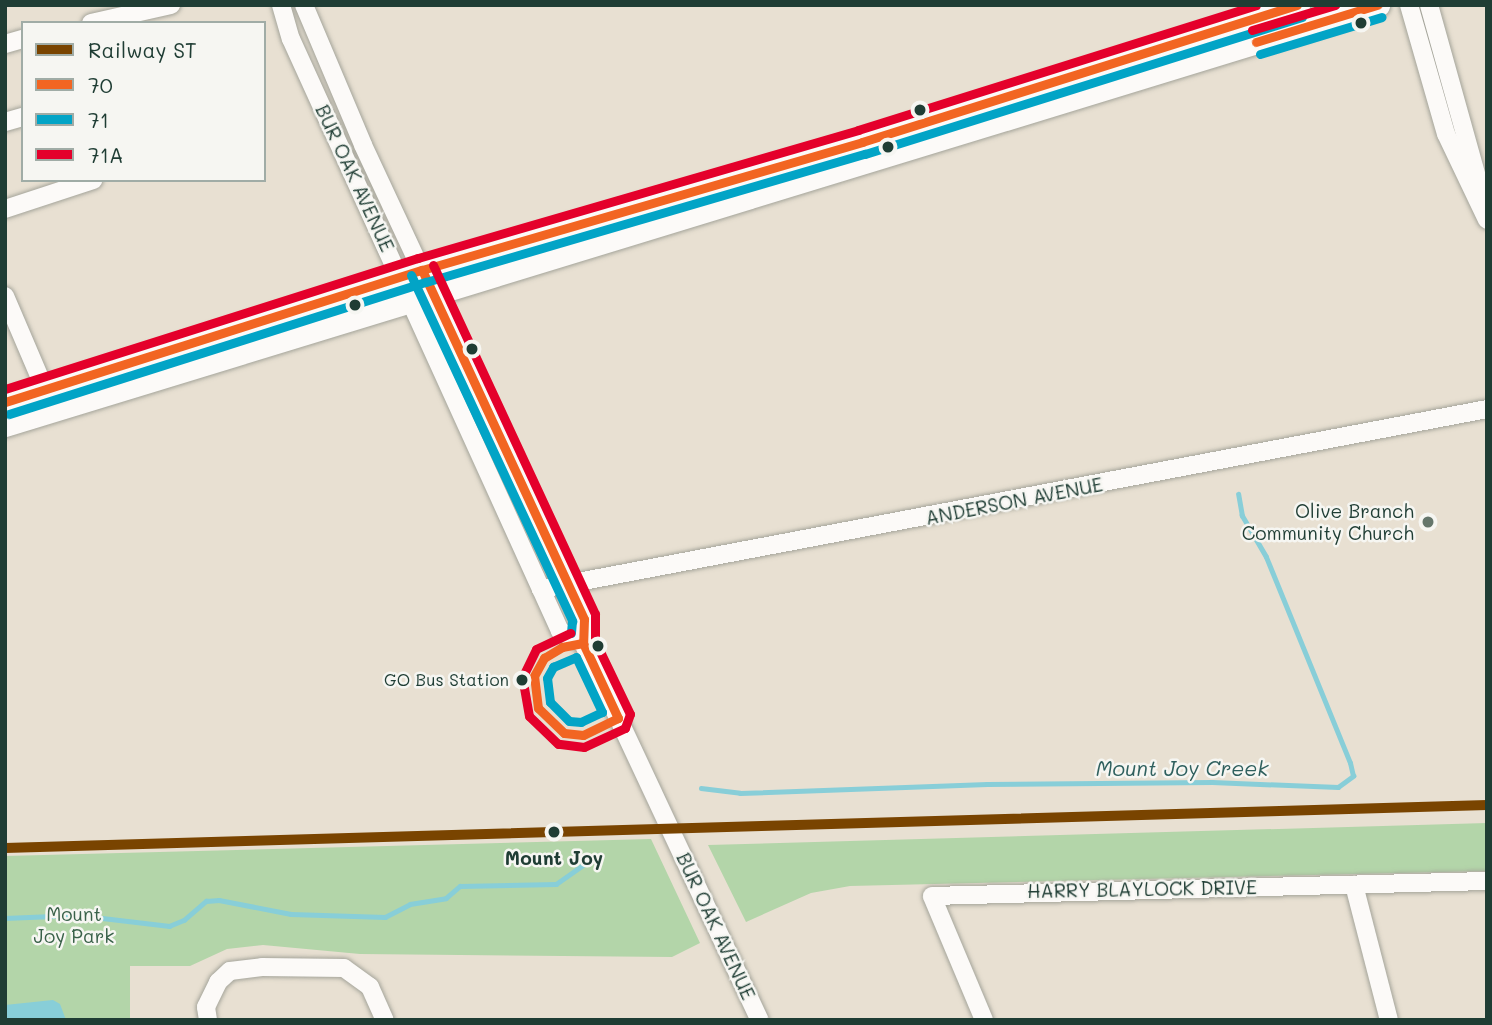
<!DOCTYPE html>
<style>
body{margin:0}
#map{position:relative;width:1492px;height:1025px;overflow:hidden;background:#e8e0d2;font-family:Mali,sans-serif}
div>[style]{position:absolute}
.green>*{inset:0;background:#b3d5a9}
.water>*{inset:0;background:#88ced8}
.stream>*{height:4.5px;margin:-2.25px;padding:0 2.25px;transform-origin:2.25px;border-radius:2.25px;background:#88ced8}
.roads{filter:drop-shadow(0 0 2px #a4a49a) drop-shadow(0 0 2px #a4a49a)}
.minor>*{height:18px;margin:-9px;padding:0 9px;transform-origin:9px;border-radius:9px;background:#fcfaf8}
.major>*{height:23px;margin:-11.5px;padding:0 11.5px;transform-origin:11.5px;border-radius:11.5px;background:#fcfaf8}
.bus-1>*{height:9px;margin:-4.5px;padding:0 4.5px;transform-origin:4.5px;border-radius:4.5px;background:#f26522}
.bus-2>*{height:9px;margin:-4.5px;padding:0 4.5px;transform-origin:4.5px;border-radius:4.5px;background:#02a4c6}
.bus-3>*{height:9px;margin:-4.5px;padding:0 4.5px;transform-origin:4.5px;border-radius:4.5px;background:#e4002b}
.rail-1>*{height:10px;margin:-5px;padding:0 5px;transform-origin:5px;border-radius:5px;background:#794400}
.dots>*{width:19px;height:19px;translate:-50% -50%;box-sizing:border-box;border:4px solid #f6f6f2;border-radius:50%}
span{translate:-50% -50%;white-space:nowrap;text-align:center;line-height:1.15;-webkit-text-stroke:5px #f6f6f2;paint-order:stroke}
.bus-label{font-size:17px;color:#1f3d34}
.right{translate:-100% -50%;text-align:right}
.street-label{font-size:19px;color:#1f3d34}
.poi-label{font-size:19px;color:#1f3d34}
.stop-label{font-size:19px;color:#1f3d34;font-weight:700}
.park-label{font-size:19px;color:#396149}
.water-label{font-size:21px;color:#2f605e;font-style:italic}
.frame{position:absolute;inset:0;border:7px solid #1f3d34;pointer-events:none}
.legend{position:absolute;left:21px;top:21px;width:245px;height:161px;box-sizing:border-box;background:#f6f6f2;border:2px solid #a0aca6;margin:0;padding:9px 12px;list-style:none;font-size:21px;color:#1f3d34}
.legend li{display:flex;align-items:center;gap:14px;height:35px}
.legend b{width:35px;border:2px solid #a0aca6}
</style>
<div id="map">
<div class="green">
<i style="clip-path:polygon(1487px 823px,1487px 871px,850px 886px,811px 893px,746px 922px,708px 845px)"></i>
<i style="clip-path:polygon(651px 839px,700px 943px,672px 957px,360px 954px,263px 945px,227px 949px,190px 966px,130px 966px,130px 1020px,5px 1020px,5px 856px)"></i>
</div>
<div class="water">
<i style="clip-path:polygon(53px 1000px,60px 1004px,66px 1020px,5px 1020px,5px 1005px)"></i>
</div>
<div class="stream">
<i style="left:701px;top:788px;width:39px;rotate:7deg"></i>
<i style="left:740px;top:793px;width:247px;rotate:-2.1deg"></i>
<i style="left:987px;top:784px;width:225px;rotate:-0.5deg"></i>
<i style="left:1212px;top:782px;width:126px;rotate:2.3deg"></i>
<i style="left:1338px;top:787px;width:19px;rotate:-36deg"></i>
<i style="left:1353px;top:776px;width:13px;rotate:-103deg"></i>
<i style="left:1350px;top:763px;width:222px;rotate:-112.2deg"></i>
<i style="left:1266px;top:557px;width:48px;rotate:-120.3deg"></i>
<i style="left:1242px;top:516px;width:22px;rotate:-100deg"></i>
<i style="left:5px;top:918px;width:72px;rotate:-2.4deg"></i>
<i style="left:77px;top:915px;width:93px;rotate:6.8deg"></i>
<i style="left:169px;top:926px;width:16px;rotate:-22deg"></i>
<i style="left:184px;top:920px;width:29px;rotate:-41deg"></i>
<i style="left:206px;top:901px;width:13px;rotate:-4deg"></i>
<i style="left:219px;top:900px;width:73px;rotate:11deg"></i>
<i style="left:291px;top:914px;width:94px;rotate:1.8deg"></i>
<i style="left:385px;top:917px;width:28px;rotate:-27deg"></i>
<i style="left:410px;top:904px;width:36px;rotate:-9deg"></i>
<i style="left:446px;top:898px;width:18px;rotate:-41deg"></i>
<i style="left:460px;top:886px;width:96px;rotate:-1.2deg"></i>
<i style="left:556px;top:884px;width:49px;rotate:-35deg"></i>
</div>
<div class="roads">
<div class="minor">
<i style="left:281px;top:5px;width:35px;rotate:74deg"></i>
<i style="left:291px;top:39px;width:650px;rotate:65.56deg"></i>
<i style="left:560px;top:631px;width:26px;rotate:28deg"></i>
<i style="left:304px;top:5px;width:152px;rotate:67.1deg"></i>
<i style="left:363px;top:145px;width:523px;rotate:65deg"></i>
<i style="left:584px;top:619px;width:24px;rotate:92deg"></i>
<i style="left:583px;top:643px;width:416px;rotate:64.9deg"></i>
<i style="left:1409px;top:5px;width:134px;rotate:74deg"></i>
<i style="left:1446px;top:134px;width:95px;rotate:64.5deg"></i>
<i style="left:1429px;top:5px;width:193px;rotate:74.4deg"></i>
<i style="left:91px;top:23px;width:82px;rotate:-12.7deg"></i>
<i style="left:5px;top:44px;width:19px;rotate:-16deg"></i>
<i style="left:5px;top:122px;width:19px;rotate:-16deg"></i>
<i style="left:5px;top:209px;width:93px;rotate:-18.2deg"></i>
<i style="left:5px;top:296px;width:102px;rotate:66.9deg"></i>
<i style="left:541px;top:589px;width:963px;rotate:-10.77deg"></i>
<i style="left:1354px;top:885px;width:139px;rotate:75.5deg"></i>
<i style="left:208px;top:1020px;width:13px;rotate:-99deg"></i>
<i style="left:206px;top:1007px;width:28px;rotate:-64deg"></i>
<i style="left:218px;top:982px;width:16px;rotate:-43deg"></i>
<i style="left:230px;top:971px;width:32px;rotate:-7deg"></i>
<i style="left:262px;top:967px;width:82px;rotate:0.7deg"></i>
<i style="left:344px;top:968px;width:32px;rotate:36deg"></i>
<i style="left:370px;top:987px;width:36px;rotate:66deg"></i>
<i style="left:984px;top:1020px;width:134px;rotate:-112.8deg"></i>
<i style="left:932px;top:896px;width:555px;rotate:-1.55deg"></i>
</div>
<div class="major">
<i style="left:5px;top:402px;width:437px;rotate:-17.6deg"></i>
<i style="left:422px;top:270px;width:458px;rotate:-16.2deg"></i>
<i style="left:862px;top:142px;width:457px;rotate:-17.4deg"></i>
<i style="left:5px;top:425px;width:1436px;rotate:-17.01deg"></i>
</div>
</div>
<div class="bus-1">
<i style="left:1256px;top:42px;width:127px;rotate:-17deg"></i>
<i style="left:422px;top:270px;width:385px;rotate:65.1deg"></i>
<i style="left:584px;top:619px;width:24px;rotate:92deg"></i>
<i style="left:5px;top:402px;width:437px;rotate:-17.6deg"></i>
<i style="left:422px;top:270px;width:458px;rotate:-16.2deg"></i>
<i style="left:862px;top:142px;width:456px;rotate:-17.5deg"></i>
<i style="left:583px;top:643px;width:83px;rotate:65deg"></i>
<i style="left:618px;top:718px;width:39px;rotate:154deg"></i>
<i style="left:583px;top:735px;width:19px;rotate:-174deg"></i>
<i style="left:564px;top:733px;width:36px;rotate:-136deg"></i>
<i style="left:538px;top:708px;width:32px;rotate:-97deg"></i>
<i style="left:534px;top:676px;width:21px;rotate:-61deg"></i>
<i style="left:544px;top:658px;width:21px;rotate:-31deg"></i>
<i style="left:562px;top:647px;width:21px;rotate:-11deg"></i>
</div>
<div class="bus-2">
<i style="left:1260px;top:54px;width:127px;rotate:-16.9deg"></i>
<i style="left:411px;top:275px;width:382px;rotate:65deg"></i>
<i style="left:572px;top:621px;width:12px;rotate:95deg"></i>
<i style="left:9px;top:414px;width:437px;rotate:-17.6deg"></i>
<i style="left:426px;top:282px;width:457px;rotate:-16.3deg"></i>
<i style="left:865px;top:154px;width:458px;rotate:-17.4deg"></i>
<i style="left:576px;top:657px;width:61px;rotate:64.7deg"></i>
<i style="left:602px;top:712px;width:23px;rotate:155deg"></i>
<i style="left:581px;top:722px;width:12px;rotate:-175deg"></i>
<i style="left:569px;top:721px;width:27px;rotate:-135deg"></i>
<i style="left:550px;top:702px;width:24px;rotate:-97deg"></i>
<i style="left:547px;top:678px;width:13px;rotate:-61deg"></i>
<i style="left:553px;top:667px;width:25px;rotate:-23deg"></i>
</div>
<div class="bus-3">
<i style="left:1252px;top:30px;width:87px;rotate:-16.8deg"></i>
<i style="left:433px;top:265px;width:385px;rotate:65.1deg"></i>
<i style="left:595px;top:614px;width:27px;rotate:90deg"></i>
<i style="left:595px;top:641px;width:81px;rotate:64.4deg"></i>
<i style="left:630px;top:714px;width:15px;rotate:110deg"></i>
<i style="left:625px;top:728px;width:45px;rotate:155.1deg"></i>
<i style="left:584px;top:747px;width:26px;rotate:-173deg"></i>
<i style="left:558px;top:744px;width:40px;rotate:-136deg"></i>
<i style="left:529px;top:716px;width:39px;rotate:-100deg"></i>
<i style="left:522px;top:678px;width:32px;rotate:-64deg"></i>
<i style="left:536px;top:649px;width:38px;rotate:-25deg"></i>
<i style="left:5px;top:389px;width:433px;rotate:-17.6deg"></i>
<i style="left:418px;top:258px;width:458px;rotate:-16.2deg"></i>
<i style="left:858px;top:130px;width:417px;rotate:-17.4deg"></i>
</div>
<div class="rail-1">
<i style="left:5px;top:848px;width:1483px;rotate:-1.66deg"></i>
</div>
<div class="dots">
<i style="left:1361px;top:23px;background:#1f3d34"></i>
<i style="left:920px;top:110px;background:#1f3d34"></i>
<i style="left:888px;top:147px;background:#1f3d34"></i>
<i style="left:355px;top:305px;background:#1f3d34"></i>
<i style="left:472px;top:349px;background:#1f3d34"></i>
<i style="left:1428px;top:522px;background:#65766b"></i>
<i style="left:598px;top:646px;background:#1f3d34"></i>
<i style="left:522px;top:680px;background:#1f3d34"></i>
<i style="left:554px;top:832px;background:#1f3d34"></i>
</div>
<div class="bus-label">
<span class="right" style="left:509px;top:680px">GO Bus Station</span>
</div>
<div class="street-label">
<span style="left:355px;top:178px;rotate:65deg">BUR OAK AVENUE</span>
<span style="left:1014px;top:501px;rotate:-11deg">ANDERSON AVENUE</span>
<span style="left:1142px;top:889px;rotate:-1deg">HARRY BLAYLOCK DRIVE</span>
<span style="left:716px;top:926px;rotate:65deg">BUR OAK AVENUE</span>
</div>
<div class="poi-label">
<span class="right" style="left:1414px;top:522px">Olive Branch<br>Community Church</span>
</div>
<div class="stop-label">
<span style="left:554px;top:858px">Mount Joy</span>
</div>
<div class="park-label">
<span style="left:74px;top:925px">Mount<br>Joy Park</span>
</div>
<div class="water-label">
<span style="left:1182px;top:768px">Mount Joy Creek</span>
</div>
<div class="frame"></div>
<ul class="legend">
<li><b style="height:9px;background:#794400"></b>Railway ST</li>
<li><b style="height:9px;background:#f26522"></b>70</li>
<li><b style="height:9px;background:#02a4c6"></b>71</li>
<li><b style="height:9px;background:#e4002b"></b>71A</li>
</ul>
</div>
